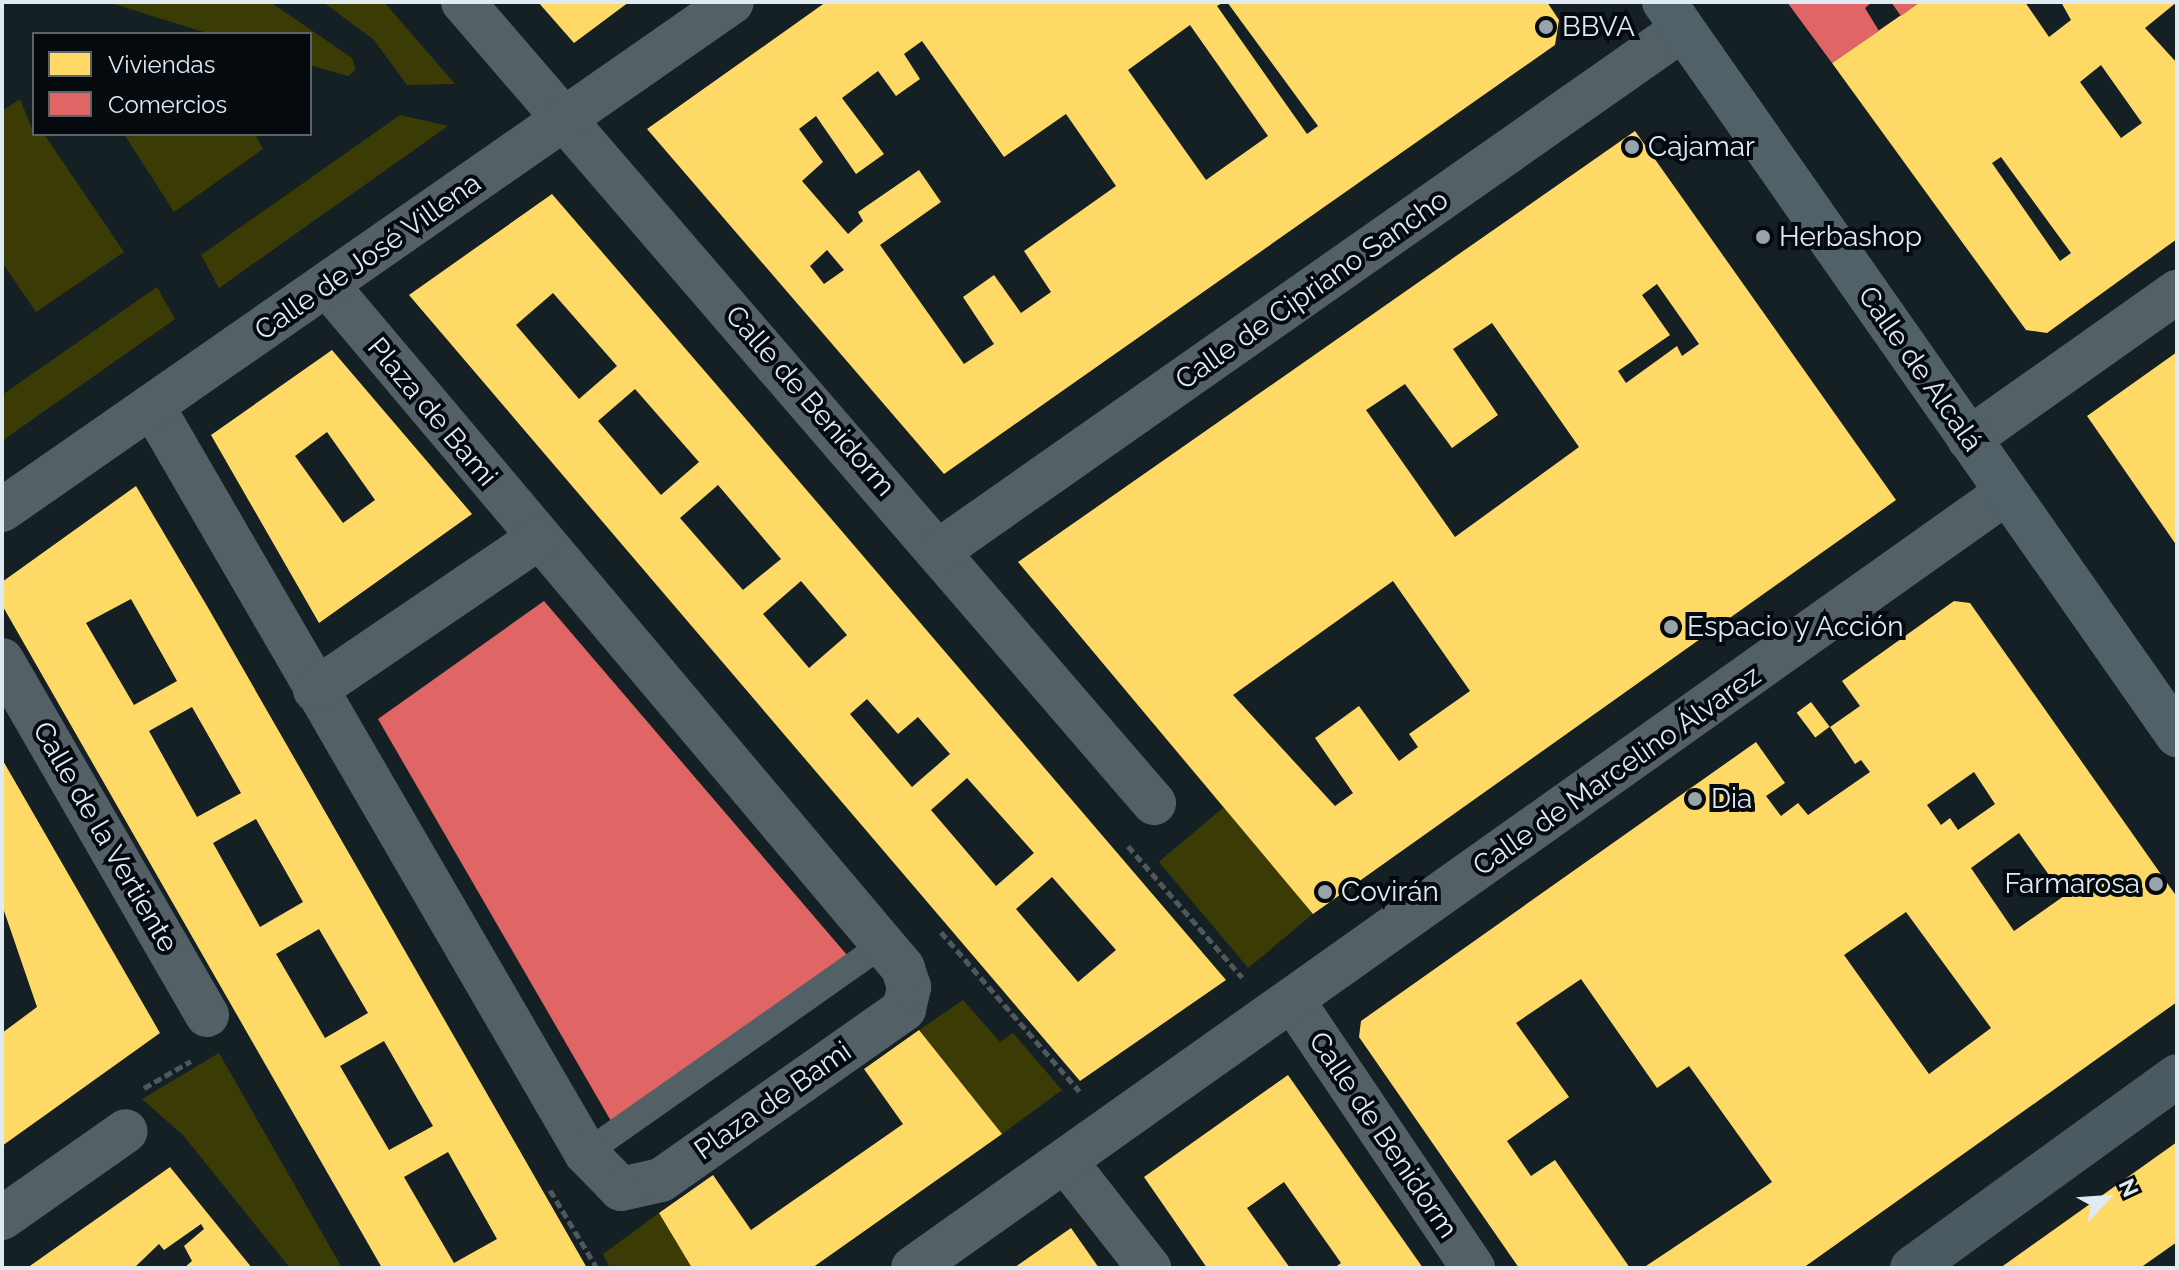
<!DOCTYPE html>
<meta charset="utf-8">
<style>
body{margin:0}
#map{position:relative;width:2179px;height:1270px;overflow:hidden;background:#152025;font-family:Raleway,sans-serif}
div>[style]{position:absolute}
.green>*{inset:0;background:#3b3c05;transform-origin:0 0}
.homes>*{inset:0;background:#ffd966;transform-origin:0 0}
.shops>*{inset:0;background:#e06666}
.path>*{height:5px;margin-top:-2.5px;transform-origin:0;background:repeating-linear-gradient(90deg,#4e585d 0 8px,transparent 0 12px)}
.service>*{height:26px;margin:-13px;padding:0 13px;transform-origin:13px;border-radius:13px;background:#536066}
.minor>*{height:44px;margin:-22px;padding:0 22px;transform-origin:22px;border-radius:22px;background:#536066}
.secondary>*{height:44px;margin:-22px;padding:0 22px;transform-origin:22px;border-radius:22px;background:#4b5960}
.primary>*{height:44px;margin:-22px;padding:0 22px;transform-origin:22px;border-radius:22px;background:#516168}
.dots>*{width:22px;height:22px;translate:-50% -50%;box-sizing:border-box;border:4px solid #040a0e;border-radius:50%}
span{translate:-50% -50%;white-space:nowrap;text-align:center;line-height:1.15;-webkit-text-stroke:8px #040a0e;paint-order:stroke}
.poi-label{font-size:28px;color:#dfeaf1}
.left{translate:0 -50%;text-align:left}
.right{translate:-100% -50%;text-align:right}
.street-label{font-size:28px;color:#dfeaf1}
.frame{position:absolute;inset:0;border:4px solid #dfeaf1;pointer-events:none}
.legend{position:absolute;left:32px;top:32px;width:280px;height:104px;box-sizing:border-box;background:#040a0e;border:2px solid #5c6469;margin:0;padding:10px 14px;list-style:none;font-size:24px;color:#dfeaf1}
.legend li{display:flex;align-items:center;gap:16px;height:40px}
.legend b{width:40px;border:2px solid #5c6469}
.north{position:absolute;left:2067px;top:1158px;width:80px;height:80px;-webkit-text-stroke:6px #040a0e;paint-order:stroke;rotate:65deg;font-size:22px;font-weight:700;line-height:32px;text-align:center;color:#dfeaf1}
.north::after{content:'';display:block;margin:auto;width:28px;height:36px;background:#dfeaf1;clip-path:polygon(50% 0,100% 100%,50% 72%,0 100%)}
</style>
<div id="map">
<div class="green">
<i style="clip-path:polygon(108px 2px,270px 2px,352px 58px,356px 70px,348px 76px,310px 65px,310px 34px,210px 34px)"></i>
<i style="clip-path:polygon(323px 2px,384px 2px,455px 84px,407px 85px,374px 40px)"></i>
<i style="clip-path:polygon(20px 99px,34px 134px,44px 134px,124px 252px,36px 312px,2px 262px,2px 111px)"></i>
<i style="clip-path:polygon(400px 115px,448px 126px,219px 288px,201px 255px)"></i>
<i style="clip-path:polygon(124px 134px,255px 134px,263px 149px,174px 212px)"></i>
<i style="clip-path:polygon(157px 287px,175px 319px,2px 441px,2px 395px)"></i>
<i style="left:1224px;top:807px;width:139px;height:85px;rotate:50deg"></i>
<i style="clip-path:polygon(963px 1000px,1000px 1042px,1013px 1033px,1062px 1090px,1002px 1134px,919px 1030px)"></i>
<i style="clip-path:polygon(219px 1053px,342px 1268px,290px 1268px,183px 1135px,142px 1099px)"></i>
<i style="clip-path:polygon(659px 1213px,692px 1268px,610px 1268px,603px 1254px)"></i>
</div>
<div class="homes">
<i style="clip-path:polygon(538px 2px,629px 2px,574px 43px)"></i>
<i style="clip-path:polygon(evenodd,826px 2px,1224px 2px,1217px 6px,1307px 134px,1318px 126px,1227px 2px,1547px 2px,1559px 20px,1555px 45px,944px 474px,647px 129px,826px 2px,1190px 25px,1268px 136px,1206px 180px,1128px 70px,1190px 25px,826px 2px,922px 41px,1004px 157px,1066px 114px,1116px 186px,1024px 251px,1051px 292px,1021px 313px,994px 275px,963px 297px,994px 344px,964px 364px,880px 245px,941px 202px,919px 170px,858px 212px,863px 221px,848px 234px,802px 181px,823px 162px,799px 129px,816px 116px,856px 174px,884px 154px,842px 98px,878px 71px,896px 96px,920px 79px,904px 54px,922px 41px,826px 2px,827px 250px,844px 270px,824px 284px,810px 266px,827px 250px)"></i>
<i style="clip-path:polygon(evenodd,1920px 2px,2025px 2px,2049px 37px,2071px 20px,2061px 2px,2177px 2px,2145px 28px,2177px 63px,2177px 239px,2047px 333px,2026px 330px,1832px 63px,1920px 2px,2101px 65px,2142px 123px,2121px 138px,2080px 82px,2101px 65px,1920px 2px,2001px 157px,2071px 253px,2060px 261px,1992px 163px,2001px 157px)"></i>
<i style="clip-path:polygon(evenodd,1635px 131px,1896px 500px,1313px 914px,1018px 562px,1635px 131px,1657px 284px,1699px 344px,1682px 356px,1677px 346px,1626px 383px,1618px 371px,1670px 335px,1642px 295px,1657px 284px,1635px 131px,1492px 323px,1579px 447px,1455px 537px,1366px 410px,1405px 384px,1452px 448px,1498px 415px,1453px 349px,1492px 323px,1635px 131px,1393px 581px,1470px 691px,1409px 734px,1418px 747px,1399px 761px,1359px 706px,1315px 738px,1353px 793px,1335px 806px,1233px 695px,1393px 581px)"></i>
<i style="clip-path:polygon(evenodd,552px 194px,715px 383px,1226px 980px,1080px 1081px,409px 295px,552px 194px,553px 293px,617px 366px,579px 399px,516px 325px,553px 293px,552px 194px,635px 389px,699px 462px,661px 495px,598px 421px,635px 389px,552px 194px,718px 485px,781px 559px,743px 590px,680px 518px,718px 485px,552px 194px,801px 581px,847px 635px,809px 668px,763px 614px,801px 581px,552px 194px,867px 699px,898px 734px,918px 717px,950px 754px,912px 787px,850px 714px,867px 699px,552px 194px,967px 778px,1034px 853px,996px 886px,931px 810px,967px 778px,552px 194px,1052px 877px,1116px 950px,1078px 982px,1016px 909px,1052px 877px)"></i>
<i style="clip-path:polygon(evenodd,332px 350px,472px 514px,319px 623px,211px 435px,332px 350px,327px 432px,375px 500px,343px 523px,295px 456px,327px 432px)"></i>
<i style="clip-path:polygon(2177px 352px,2177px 546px,2087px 416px)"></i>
<i style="clip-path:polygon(evenodd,136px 486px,207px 606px,587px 1268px,382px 1268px,2px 605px,2px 582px,136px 486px,131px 599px,177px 681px,134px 705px,86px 623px,131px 599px,136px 486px,192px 707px,241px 793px,197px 817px,149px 731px,192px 707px,136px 486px,256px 819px,303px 902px,260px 927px,213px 843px,256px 819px,136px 486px,319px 929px,368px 1013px,325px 1038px,276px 954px,319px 929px,136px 486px,384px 1041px,433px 1126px,389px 1150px,340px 1066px,384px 1041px,136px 486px,448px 1152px,497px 1239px,454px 1263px,404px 1177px,448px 1152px)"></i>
<i style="clip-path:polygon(evenodd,1954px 601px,1970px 603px,2177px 897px,2177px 1002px,1803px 1268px,1643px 1268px,1772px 1182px,1689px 1066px,1657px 1088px,1581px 979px,1516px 1023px,1569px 1097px,1507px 1141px,1531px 1176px,1555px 1160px,1630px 1268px,1519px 1268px,1359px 1037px,1361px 1021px,1756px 742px,1785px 783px,1766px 796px,1781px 816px,1798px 803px,1808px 815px,1870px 772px,1861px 760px,1855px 764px,1830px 727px,1860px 706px,1842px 681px,1954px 601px,1974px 772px,1995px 804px,1958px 830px,1950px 818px,1941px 825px,1927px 805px,1974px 772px,1954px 601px,2019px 833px,2064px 896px,2014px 931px,1971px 868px,2019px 833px,1954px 601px,1906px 912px,1991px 1028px,1929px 1074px,1844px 955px,1906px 912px)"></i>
<i style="left:1811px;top:702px;width:31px;height:18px;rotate:53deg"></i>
<i style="clip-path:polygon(2px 759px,160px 1033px,2px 1146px,2px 1033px,37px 1007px,2px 905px)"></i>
<i style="clip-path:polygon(919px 1030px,1002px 1134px,812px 1268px,692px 1268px,659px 1213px,713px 1175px,751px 1230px,903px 1124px,864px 1069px)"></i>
<i style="clip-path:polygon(1288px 1075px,1364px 1184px,1423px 1268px,1334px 1268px,1341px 1263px,1284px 1182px,1247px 1208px,1290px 1268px,1207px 1268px,1144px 1177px)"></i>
<i style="clip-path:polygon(2177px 1142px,2177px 1242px,2140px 1268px,2000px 1268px)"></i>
<i style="clip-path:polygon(170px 1167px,252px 1268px,184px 1268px,192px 1261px,184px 1246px,204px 1229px,201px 1224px,164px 1250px,159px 1244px,134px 1268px,27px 1268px)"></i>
<i style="clip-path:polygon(1071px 1228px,1099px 1268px,1014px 1268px,1018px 1265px)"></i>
</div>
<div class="shops">
<i style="clip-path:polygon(1787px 2px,1872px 2px,1865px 8px,1879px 31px,1832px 63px)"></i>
<i style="clip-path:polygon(1891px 2px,1920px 2px,1901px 16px)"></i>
<i style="clip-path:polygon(544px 601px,847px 955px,611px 1121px,378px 719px)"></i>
</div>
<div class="path">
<i style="left:1128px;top:846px;width:174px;rotate:49deg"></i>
<i style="left:941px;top:932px;width:211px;rotate:49deg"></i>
<i style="left:144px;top:1088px;width:54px;rotate:-29.9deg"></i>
<i style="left:550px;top:1190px;width:91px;rotate:58.9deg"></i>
</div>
<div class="service">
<i style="left:586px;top:1153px;width:367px;rotate:-35.1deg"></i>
</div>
<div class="minor">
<i style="left:463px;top:2px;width:1058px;rotate:49.22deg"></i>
<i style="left:153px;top:407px;width:863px;rotate:59.87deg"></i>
<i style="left:586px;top:1153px;width:50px;rotate:45.8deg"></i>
<i style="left:621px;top:1189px;width:41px;rotate:-12.7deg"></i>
<i style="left:661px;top:1180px;width:297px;rotate:-35.1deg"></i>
<i style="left:904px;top:1009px;width:23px;rotate:-77deg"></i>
<i style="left:909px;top:987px;width:20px;rotate:-108deg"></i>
<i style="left:903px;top:968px;width:893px;rotate:-130.14deg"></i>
<i style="left:1969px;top:439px;width:255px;rotate:-35.3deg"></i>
<i style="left:2px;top:510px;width:889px;rotate:-34.83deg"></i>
<i style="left:940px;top:550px;width:907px;rotate:-35.04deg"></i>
<i style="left:2px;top:660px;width:410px;rotate:60deg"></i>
<i style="left:315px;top:690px;width:268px;rotate:-34.2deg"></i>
<i style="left:1293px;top:1001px;width:322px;rotate:56deg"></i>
<i style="left:1066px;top:1162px;width:135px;rotate:51.9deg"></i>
<i style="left:2px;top:1218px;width:151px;rotate:-35.1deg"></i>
<i style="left:913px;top:1268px;width:1340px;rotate:-35.34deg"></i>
</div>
<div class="secondary">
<i style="left:1912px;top:1268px;width:327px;rotate:-35.9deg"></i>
</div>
<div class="primary">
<i style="left:1664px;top:2px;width:895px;rotate:55.01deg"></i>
</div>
<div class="dots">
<i style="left:1546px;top:27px;background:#98a3aa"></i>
<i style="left:1632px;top:147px;background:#98a3aa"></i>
<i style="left:1763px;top:237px;background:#98a3aa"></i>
<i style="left:1671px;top:627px;background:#98a3aa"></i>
<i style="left:1695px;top:799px;background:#98a3aa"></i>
<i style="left:2156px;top:884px;background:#98a3aa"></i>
<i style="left:1325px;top:892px;background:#98a3aa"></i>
</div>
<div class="poi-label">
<span class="left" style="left:1562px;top:27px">BBVA</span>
<span class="left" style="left:1648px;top:147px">Cajamar</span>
<span class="left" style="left:1779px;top:237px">Herbashop</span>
<span class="left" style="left:1687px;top:627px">Espacio y Acción</span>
<span class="left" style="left:1711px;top:799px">Dia</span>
<span class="right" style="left:2140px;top:884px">Farmarosa</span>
<span class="left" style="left:1341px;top:892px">Covirán</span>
</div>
<div class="street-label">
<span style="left:368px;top:257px;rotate:-35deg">Calle de José Villena</span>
<span style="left:1312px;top:290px;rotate:-35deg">Calle de Cipriano Sancho</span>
<span style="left:1920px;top:369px;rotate:55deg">Calle de Alcalá</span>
<span style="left:810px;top:401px;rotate:49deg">Calle de Benidorm</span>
<span style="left:432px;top:412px;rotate:50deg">Plaza de Bami</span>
<span style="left:1617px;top:771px;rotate:-35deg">Calle de Marcelino Álvarez</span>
<span style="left:105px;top:837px;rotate:60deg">Calle de la Vertiente</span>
<span style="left:773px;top:1101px;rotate:-35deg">Plaza de Bami</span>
<span style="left:1383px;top:1135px;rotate:56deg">Calle de Benidorm</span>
</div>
<div class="frame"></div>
<ul class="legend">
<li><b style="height:22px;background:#ffd966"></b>Viviendas</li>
<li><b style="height:22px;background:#e06666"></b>Comercios</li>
</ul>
<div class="north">N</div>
</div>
